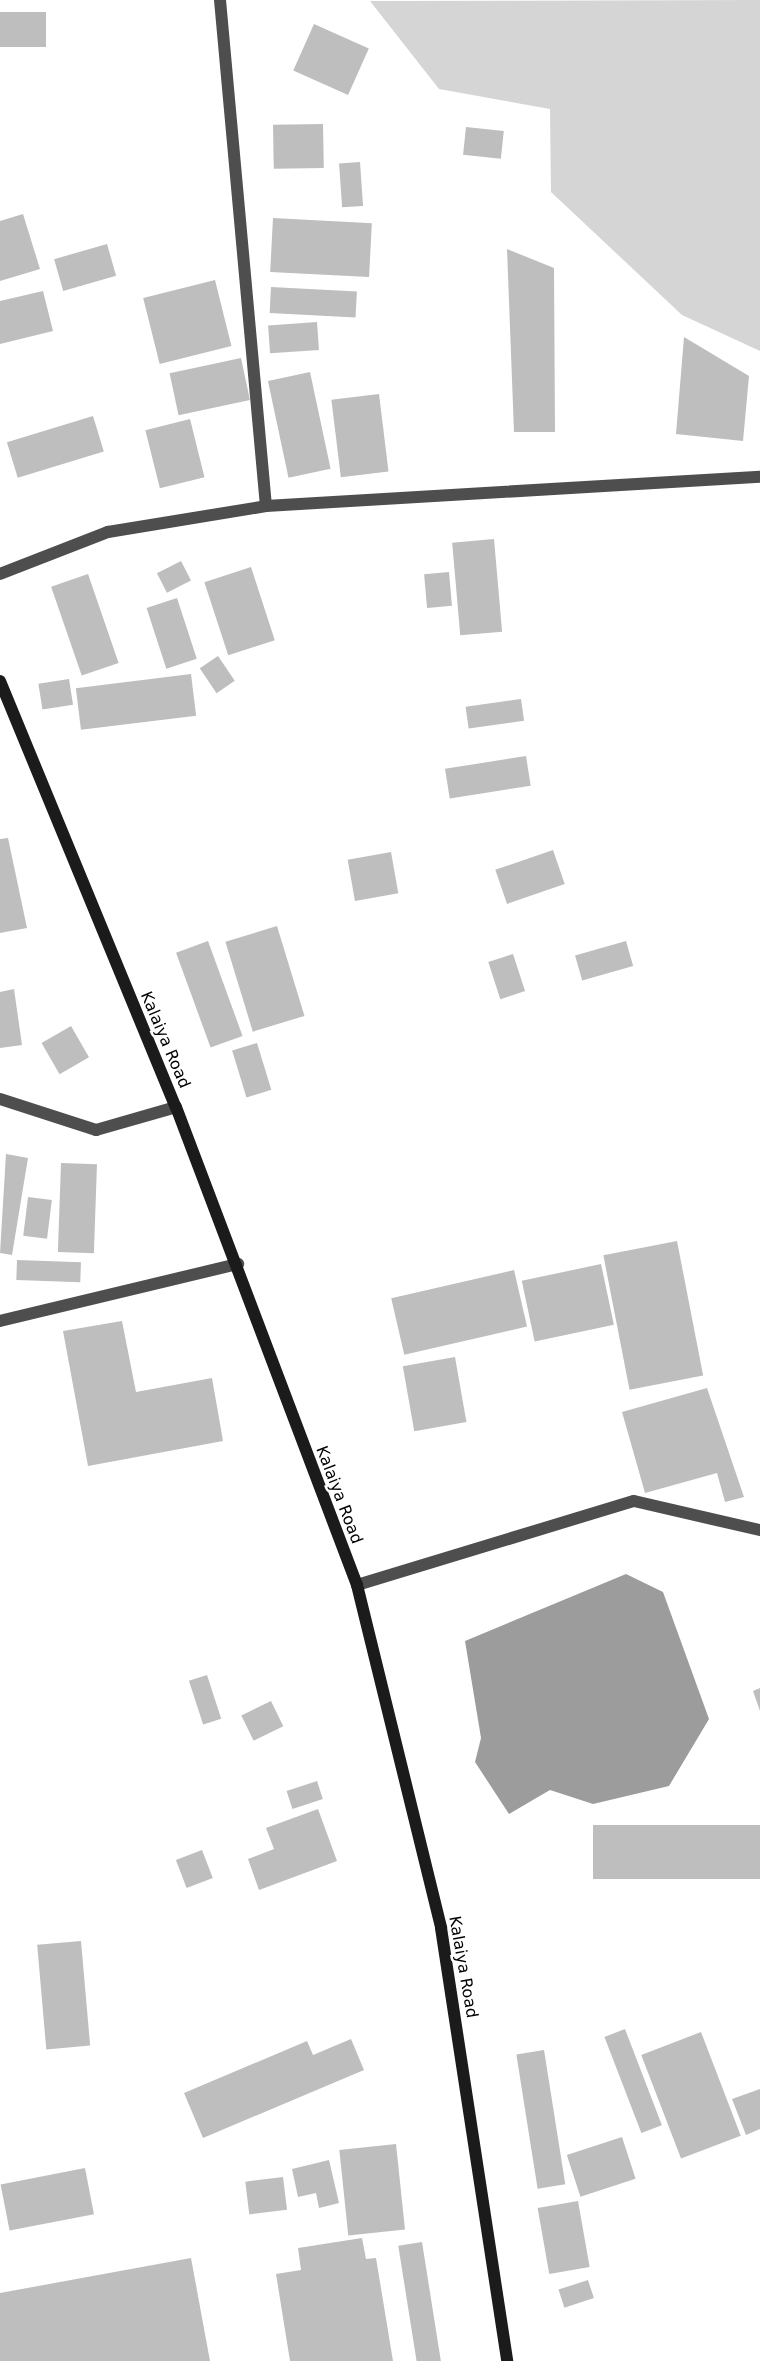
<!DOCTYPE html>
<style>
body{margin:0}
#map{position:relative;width:760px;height:2361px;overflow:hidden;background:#fff;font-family:"DejaVu Sans",sans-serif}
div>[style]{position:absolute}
.green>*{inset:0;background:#d5d5d5}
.water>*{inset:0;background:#9c9c9c}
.building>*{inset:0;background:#bebebe;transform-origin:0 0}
.minor>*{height:12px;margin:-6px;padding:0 6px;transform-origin:6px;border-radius:6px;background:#4e4e4e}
.secondary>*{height:12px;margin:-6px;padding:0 6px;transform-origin:6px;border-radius:6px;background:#1b1b1b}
span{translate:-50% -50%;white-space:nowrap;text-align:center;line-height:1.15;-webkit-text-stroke:5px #fff;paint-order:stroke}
.street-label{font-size:16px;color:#000}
</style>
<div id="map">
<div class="green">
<i style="clip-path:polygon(760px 0,760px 351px,682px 315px,551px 192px,550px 109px,439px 89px,370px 1px)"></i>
</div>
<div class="water">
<i style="clip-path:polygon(626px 1574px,663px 1592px,709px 1719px,669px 1786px,593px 1804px,550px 1790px,509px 1814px,475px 1762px,481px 1738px,465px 1641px)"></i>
</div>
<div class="building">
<i style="left:0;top:12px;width:46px;height:35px"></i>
<i style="left:314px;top:24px;width:60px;height:51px;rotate:24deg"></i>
<i style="left:323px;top:124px;width:44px;height:50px;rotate:89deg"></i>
<i style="left:466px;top:127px;width:38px;height:28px;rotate:6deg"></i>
<i style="left:360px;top:162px;width:44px;height:21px;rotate:86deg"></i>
<i style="clip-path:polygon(23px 214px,40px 269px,0 281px,0 221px)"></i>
<i style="left:273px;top:218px;width:99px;height:54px;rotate:3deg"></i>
<i style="left:107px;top:244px;width:33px;height:55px;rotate:74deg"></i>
<i style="clip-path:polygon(507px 249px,554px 268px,555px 432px,514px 432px)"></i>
<i style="left:215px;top:280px;width:68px;height:74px;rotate:76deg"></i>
<i style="left:271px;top:287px;width:86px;height:26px;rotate:3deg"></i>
<i style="clip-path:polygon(43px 291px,53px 331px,0 344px,0 301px)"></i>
<i style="left:317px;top:322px;width:28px;height:49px;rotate:86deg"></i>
<i style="clip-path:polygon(684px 337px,749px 376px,743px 441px,676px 434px)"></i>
<i style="left:241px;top:358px;width:43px;height:73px;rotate:78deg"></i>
<i style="left:310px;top:372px;width:99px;height:43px;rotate:78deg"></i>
<i style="left:379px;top:394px;width:78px;height:48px;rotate:83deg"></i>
<i style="left:93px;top:416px;width:37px;height:90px;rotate:73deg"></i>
<i style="left:190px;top:419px;width:60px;height:46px;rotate:76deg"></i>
<i style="left:494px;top:539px;width:93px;height:42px;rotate:85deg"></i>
<i style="left:181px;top:561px;width:22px;height:27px;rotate:63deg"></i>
<i style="left:251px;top:567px;width:77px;height:49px;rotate:72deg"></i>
<i style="left:449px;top:572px;width:34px;height:25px;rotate:85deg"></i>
<i style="left:88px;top:574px;width:94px;height:39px;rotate:71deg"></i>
<i style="left:177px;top:598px;width:64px;height:32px;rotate:72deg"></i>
<i style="left:218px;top:656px;width:30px;height:22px;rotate:56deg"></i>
<i style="left:191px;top:674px;width:42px;height:116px;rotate:83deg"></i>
<i style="left:69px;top:679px;width:26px;height:31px;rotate:81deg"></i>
<i style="left:521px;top:699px;width:22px;height:56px;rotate:82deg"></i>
<i style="left:526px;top:756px;width:30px;height:82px;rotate:81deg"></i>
<i style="clip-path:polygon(8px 838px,27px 928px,0 933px,0 839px)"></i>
<i style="left:553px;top:850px;width:36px;height:61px;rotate:71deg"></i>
<i style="left:391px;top:852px;width:42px;height:44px;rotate:80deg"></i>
<i style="left:277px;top:926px;width:94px;height:54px;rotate:73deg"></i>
<i style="left:208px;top:941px;width:101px;height:34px;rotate:70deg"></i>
<i style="left:626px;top:941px;width:26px;height:53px;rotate:74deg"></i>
<i style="left:513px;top:954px;width:39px;height:26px;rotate:72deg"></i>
<i style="clip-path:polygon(14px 989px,22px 1045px,0 1048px,0 992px)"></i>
<i style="left:71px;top:1026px;width:36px;height:34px;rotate:60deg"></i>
<i style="left:257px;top:1043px;width:49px;height:26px;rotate:73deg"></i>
<i style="clip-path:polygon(6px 1154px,28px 1158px,12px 1255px,0 1253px)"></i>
<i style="left:61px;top:1163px;width:36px;height:89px;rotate:2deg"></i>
<i style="left:28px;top:1197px;width:24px;height:39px;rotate:7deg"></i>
<i style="left:677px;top:1241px;width:137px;height:75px;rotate:79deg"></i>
<i style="left:17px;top:1260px;width:64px;height:20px;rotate:2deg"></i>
<i style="left:601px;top:1264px;width:62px;height:81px;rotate:78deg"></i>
<i style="left:514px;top:1270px;width:58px;height:126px;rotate:77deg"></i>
<i style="clip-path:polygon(122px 1321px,136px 1392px,212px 1378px,223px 1441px,88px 1466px,63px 1331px)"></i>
<i style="left:455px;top:1357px;width:66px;height:53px;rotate:80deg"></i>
<i style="clip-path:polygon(707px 1388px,744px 1497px,725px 1502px,717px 1473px,645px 1493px,622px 1412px)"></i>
<i style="left:207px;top:1675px;width:46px;height:19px;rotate:72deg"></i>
<i style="clip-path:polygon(760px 1688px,760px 1711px,753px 1691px)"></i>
<i style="left:271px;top:1701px;width:28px;height:33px;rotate:64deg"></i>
<i style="left:317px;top:1781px;width:19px;height:32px;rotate:72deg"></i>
<i style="clip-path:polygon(318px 1809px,337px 1861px,259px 1890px,248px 1859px,274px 1849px,266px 1828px)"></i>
<i style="left:760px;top:1825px;width:54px;height:167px;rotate:90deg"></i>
<i style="left:202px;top:1850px;width:30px;height:28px;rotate:69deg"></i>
<i style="left:81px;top:1941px;width:105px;height:44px;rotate:85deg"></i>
<i style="left:625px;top:2029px;width:103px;height:22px;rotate:69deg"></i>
<i style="left:701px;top:2032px;width:111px;height:64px;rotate:69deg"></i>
<i style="clip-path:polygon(351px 2039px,364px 2070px,203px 2138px,184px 2093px,307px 2041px,313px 2055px)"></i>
<i style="left:544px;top:2050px;width:136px;height:28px;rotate:81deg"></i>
<i style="clip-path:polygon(760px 2089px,760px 2129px,746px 2135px,732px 2099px)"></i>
<i style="left:622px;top:2137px;width:44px;height:58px;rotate:72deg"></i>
<i style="left:396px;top:2144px;width:86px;height:57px;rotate:84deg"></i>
<i style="clip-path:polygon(329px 2160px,339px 2203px,319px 2208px,316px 2193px,298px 2197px,292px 2169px)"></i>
<i style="left:85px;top:2168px;width:47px;height:86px;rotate:79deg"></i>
<i style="left:283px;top:2177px;width:33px;height:38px;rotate:83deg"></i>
<i style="left:578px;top:2201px;width:67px;height:41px;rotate:80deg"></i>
<i style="clip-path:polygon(362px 2238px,366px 2259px,376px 2258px,393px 2361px,290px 2361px,276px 2274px,301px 2270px,298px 2248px)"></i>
<i style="left:422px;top:2242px;width:121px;height:24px;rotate:81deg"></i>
<i style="clip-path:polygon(191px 2258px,210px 2361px,0 2361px,0 2293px)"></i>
<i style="left:588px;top:2280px;width:19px;height:31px;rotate:72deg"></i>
</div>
<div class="minor">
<i style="left:220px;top:0;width:508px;rotate:84.81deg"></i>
<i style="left:0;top:574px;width:116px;rotate:-21.3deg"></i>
<i style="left:108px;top:532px;width:160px;rotate:-9.3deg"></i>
<i style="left:266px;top:506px;width:495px;rotate:-3.4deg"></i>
<i style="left:0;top:1099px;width:101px;rotate:17.9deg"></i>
<i style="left:96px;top:1130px;width:83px;rotate:-16deg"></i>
<i style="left:0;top:1321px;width:245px;rotate:-13.5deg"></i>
<i style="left:357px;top:1585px;width:289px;rotate:-16.9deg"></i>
<i style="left:634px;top:1501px;width:129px;rotate:13deg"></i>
</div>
<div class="secondary">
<i style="left:0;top:681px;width:461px;rotate:67.6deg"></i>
<i style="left:176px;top:1107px;width:511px;rotate:69.26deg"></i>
<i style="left:357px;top:1585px;width:353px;rotate:76.2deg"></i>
<i style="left:441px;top:1928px;width:438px;rotate:81.3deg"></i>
</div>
<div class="street-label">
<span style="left:165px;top:1040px;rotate:67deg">Kalaiya Road</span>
<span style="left:339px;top:1495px;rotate:69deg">Kalaiya Road</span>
<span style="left:463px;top:1967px;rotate:80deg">Kalaiya Road</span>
</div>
</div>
